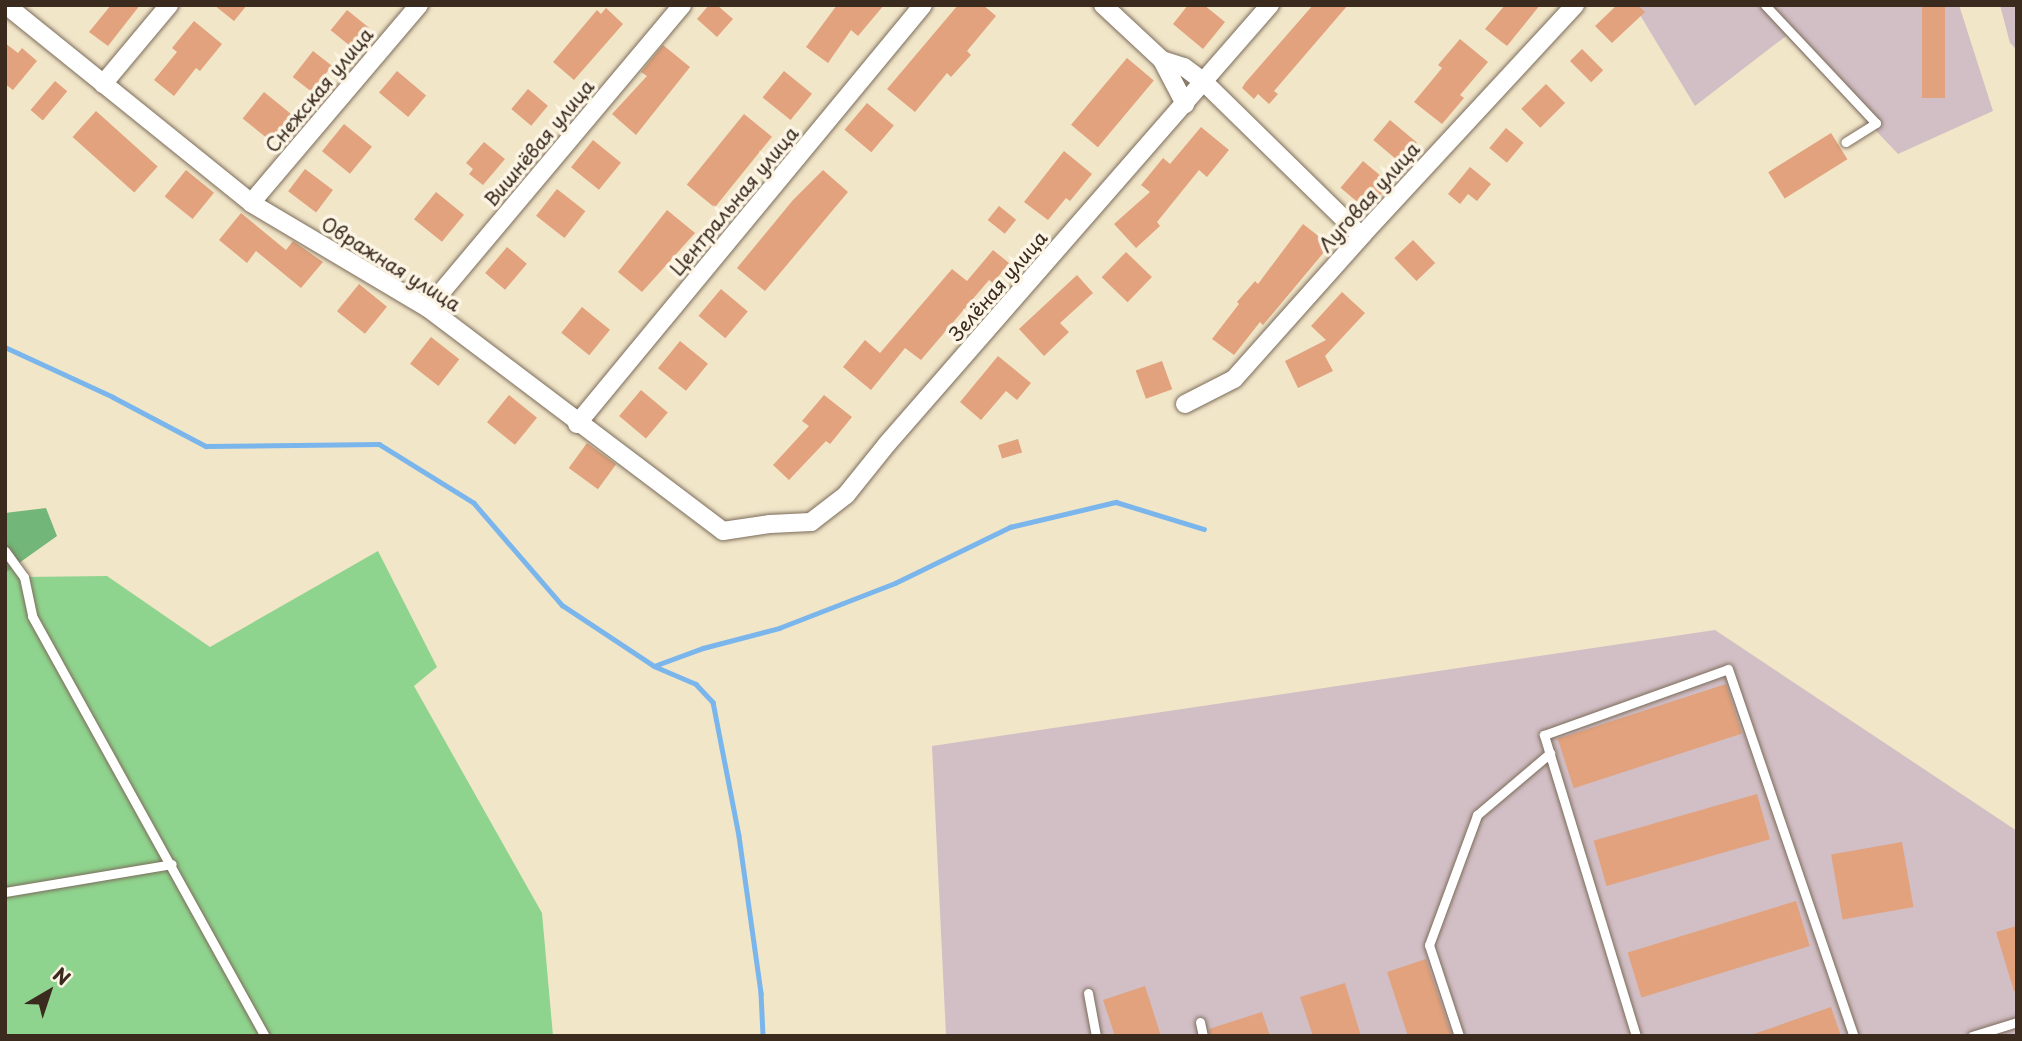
<!DOCTYPE html>
<meta charset="utf-8">
<style>
body{margin:0}
#map{position:relative;width:2022px;height:1041px;overflow:hidden;background:#f2e6c9;font-family:"Playpen Sans",sans-serif}
div>[style]{position:absolute}
.industrial>*{inset:0;background:#d2bec5}
.green>*{inset:0;background:#8fd48e}
.forest>*{inset:0;background:#73b679}
.stream>*{height:4.5px;margin:-2.25px;padding:0 2.25px;transform-origin:2.25px;border-radius:2.25px;background:#7ab6ec}
.building>*{inset:0;background:#e1a27d;transform-origin:0 0}
.roads{filter:drop-shadow(0 0 2px #7b6c5a) drop-shadow(0 0 2px #7b6c5a)}
.service>*{height:9px;margin:-4.5px;padding:0 4.5px;transform-origin:4.5px;border-radius:4.5px;background:#fff}
.minor>*{height:18px;margin:-9px;padding:0 9px;transform-origin:9px;border-radius:9px;background:#fff}
span{translate:-50% -50%;white-space:nowrap;text-align:center;line-height:1.15;-webkit-text-stroke:7px #fcf5e5;paint-order:stroke}
.street-label{font-size:19px;color:#3b2a1e}
.frame{position:absolute;inset:0;border:7px solid #3b2a1e;pointer-events:none}
.north{position:absolute;left:14px;top:957px;width:70px;height:70px;-webkit-text-stroke:5px #fcf5e5;paint-order:stroke;rotate:39deg;font-size:19px;font-weight:700;line-height:28px;text-align:center;color:#3b2a1e}
.north::after{content:'';display:block;margin:auto;width:24px;height:32px;background:#3b2a1e;clip-path:polygon(50% 0,100% 100%,50% 72%,0 100%)}
</style>
<div id="map">
<div class="industrial">
<i style="clip-path:polygon(1634px 5px,1959px 5px,1993px 111px,1898px 154px,1786px 36px,1695px 106px)"></i>
<i style="clip-path:polygon(2000px 5px,2017px 5px,2017px 50px,2010px 43px)"></i>
<i style="clip-path:polygon(1715px 630px,2017px 831px,2017px 1036px,946px 1036px,932px 746px)"></i>
</div>
<div class="green">
<i style="clip-path:polygon(378px 551px,437px 667px,414px 686px,542px 913px,553px 1036px,5px 1036px,5px 572px,15px 565px,24px 577px,107px 576px,210px 647px)"></i>
</div>
<div class="forest">
<i style="clip-path:polygon(46px 508px,57px 536px,5px 573px,5px 513px)"></i>
</div>
<div class="stream">
<i style="left:5px;top:347px;width:119px;rotate:24.8deg"></i>
<i style="left:113px;top:397px;width:105px;rotate:27.8deg"></i>
<i style="left:206px;top:446px;width:173px;rotate:-0.7deg"></i>
<i style="left:379px;top:444px;width:112px;rotate:31.8deg"></i>
<i style="left:474px;top:503px;width:135px;rotate:49.2deg"></i>
<i style="left:562px;top:605px;width:110px;rotate:33.5deg"></i>
<i style="left:654px;top:666px;width:46px;rotate:23.2deg"></i>
<i style="left:696px;top:684px;width:25px;rotate:47deg"></i>
<i style="left:713px;top:702px;width:136px;rotate:79deg"></i>
<i style="left:739px;top:836px;width:159px;rotate:82deg"></i>
<i style="left:761px;top:993px;width:43px;rotate:87.3deg"></i>
<i style="left:654px;top:666px;width:52px;rotate:-20.2deg"></i>
<i style="left:703px;top:648px;width:79px;rotate:-14.7deg"></i>
<i style="left:779px;top:628px;width:124px;rotate:-21.2deg"></i>
<i style="left:895px;top:583px;width:128px;rotate:-26deg"></i>
<i style="left:1010px;top:527px;width:109px;rotate:-13.3deg"></i>
<i style="left:1116px;top:502px;width:92px;rotate:17.1deg"></i>
</div>
<div class="building">
<i style="clip-path:polygon(111px 5px,140px 5px,108px 46px,89px 32px)"></i>
<i style="clip-path:polygon(214px 5px,247px 5px,234px 21px)"></i>
<i style="clip-path:polygon(709px 5px,717px 5px,733px 19px,717px 37px,697px 19px)"></i>
<i style="clip-path:polygon(837px 5px,884px 5px,858px 36px,851px 30px,828px 63px,806px 47px)"></i>
<i style="clip-path:polygon(958px 5px,983px 5px,996px 16px,967px 51px,971px 55px,951px 77px,947px 73px,915px 112px,887px 89px)"></i>
<i style="clip-path:polygon(1188px 5px,1204px 5px,1225px 22px,1203px 49px,1173px 24px)"></i>
<i style="clip-path:polygon(1313px 5px,1348px 5px,1274px 91px,1278px 94px,1269px 104px,1258px 94px,1254px 99px,1242px 88px,1245px 83px)"></i>
<i style="clip-path:polygon(1505px 5px,1540px 5px,1507px 46px,1485px 29px)"></i>
<i style="clip-path:polygon(1617px 5px,1638px 5px,1645px 12px,1612px 43px,1595px 26px)"></i>
<i style="left:1922px;top:5px;width:23px;height:93px"></i>
<i style="clip-path:polygon(606px 8px,623px 24px,574px 80px,553px 62px,597px 10px,601px 14px)"></i>
<i style="left:347px;top:10px;width:28px;height:26px;rotate:39deg"></i>
<i style="clip-path:polygon(194px 21px,222px 44px,200px 71px,196px 68px,174px 96px,154px 80px,177px 52px,172px 48px)"></i>
<i style="clip-path:polygon(1460px 39px,1488px 62px,1460px 95px,1464px 98px,1442px 124px,1414px 102px,1442px 68px,1438px 65px)"></i>
<i style="clip-path:polygon(5px 43px,18px 53px,22px 48px,37px 61px,13px 90px,5px 84px)"></i>
<i style="clip-path:polygon(663px 45px,690px 67px,636px 135px,612px 114px,647px 76px,641px 72px)"></i>
<i style="left:1582px;top:49px;width:30px;height:17px;rotate:45deg"></i>
<i style="left:313px;top:51px;width:24px;height:33px;rotate:38deg"></i>
<i style="left:1127px;top:58px;width:35px;height:87px;rotate:40deg"></i>
<i style="left:397px;top:71px;width:38px;height:28px;rotate:40deg"></i>
<i style="left:784px;top:71px;width:36px;height:34px;rotate:39deg"></i>
<i style="left:55px;top:81px;width:16px;height:38px;rotate:40deg"></i>
<i style="left:1546px;top:84px;width:27px;height:35px;rotate:45deg"></i>
<i style="left:528px;top:89px;width:26px;height:26px;rotate:40deg"></i>
<i style="left:264px;top:92px;width:36px;height:34px;rotate:39deg"></i>
<i style="left:867px;top:103px;width:35px;height:35px;rotate:40deg"></i>
<i style="left:96px;top:111px;width:83px;height:35px;rotate:42deg"></i>
<i style="left:744px;top:114px;width:36px;height:91px;rotate:39deg"></i>
<i style="left:1390px;top:120px;width:35px;height:26px;rotate:40deg"></i>
<i style="left:344px;top:124px;width:36px;height:35px;rotate:39deg"></i>
<i style="clip-path:polygon(1201px 127px,1229px 150px,1207px 177px,1199px 170px,1157px 222px,1160px 226px,1136px 248px,1114px 224px,1150px 192px,1141px 185px,1163px 158px,1170px 164px)"></i>
<i style="left:1506px;top:128px;width:23px;height:26px;rotate:40deg"></i>
<i style="left:1831px;top:133px;width:31px;height:74px;rotate:58deg"></i>
<i style="left:593px;top:140px;width:36px;height:35px;rotate:39deg"></i>
<i style="clip-path:polygon(484px 142px,505px 159px,483px 185px,469px 174px,473px 169px,466px 163px)"></i>
<i style="clip-path:polygon(1064px 151px,1092px 174px,1070px 201px,1066px 198px,1048px 220px,1024px 202px)"></i>
<i style="left:1363px;top:161px;width:35px;height:35px;rotate:40deg"></i>
<i style="clip-path:polygon(1470px 167px,1491px 184px,1477px 201px,1468px 194px,1460px 204px,1448px 194px)"></i>
<i style="left:305px;top:169px;width:35px;height:28px;rotate:37deg"></i>
<i style="left:186px;top:170px;width:36px;height:34px;rotate:39deg"></i>
<i style="clip-path:polygon(823px 170px,848px 192px,765px 291px,737px 268px,793px 200px)"></i>
<i style="left:557px;top:189px;width:36px;height:34px;rotate:38deg"></i>
<i style="left:436px;top:192px;width:36px;height:35px;rotate:39deg"></i>
<i style="left:999px;top:206px;width:22px;height:18px;rotate:39deg"></i>
<i style="clip-path:polygon(667px 210px,695px 233px,642px 292px,618px 272px)"></i>
<i style="clip-path:polygon(241px 213px,286px 250px,293px 241px,323px 262px,301px 288px,256px 251px,247px 263px,219px 240px)"></i>
<i style="clip-path:polygon(1303px 224px,1330px 245px,1263px 325px,1260px 322px,1234px 355px,1212px 339px,1239px 304px,1237px 302px,1255px 281px,1258px 284px)"></i>
<i style="left:1413px;top:240px;width:32px;height:26px;rotate:46deg"></i>
<i style="left:507px;top:247px;width:26px;height:34px;rotate:40deg"></i>
<i style="clip-path:polygon(993px 250px,1009px 263px,993px 283px,989px 280px,921px 360px,905px 348px,871px 390px,843px 367px,865px 340px,880px 353px,952px 269px,967px 281px)"></i>
<i style="left:1126px;top:252px;width:36px;height:35px;rotate:44deg"></i>
<i style="clip-path:polygon(1077px 275px,1093px 293px,1060px 323px,1069px 332px,1044px 356px,1019px 329px)"></i>
<i style="left:359px;top:284px;width:36px;height:35px;rotate:39deg"></i>
<i style="left:721px;top:289px;width:35px;height:35px;rotate:40deg"></i>
<i style="clip-path:polygon(1342px 292px,1365px 313px,1325px 356px,1333px 371px,1298px 388px,1285px 361px,1326px 340px,1311px 326px)"></i>
<i style="left:582px;top:307px;width:36px;height:33px;rotate:39deg"></i>
<i style="left:431px;top:337px;width:36px;height:34px;rotate:38deg"></i>
<i style="left:680px;top:341px;width:36px;height:35px;rotate:39deg"></i>
<i style="clip-path:polygon(998px 356px,1031px 383px,1017px 400px,1006px 391px,981px 420px,960px 402px)"></i>
<i style="left:1162px;top:361px;width:30px;height:28px;rotate:70deg"></i>
<i style="left:641px;top:390px;width:35px;height:34px;rotate:40deg"></i>
<i style="left:509px;top:395px;width:36px;height:35px;rotate:39deg"></i>
<i style="clip-path:polygon(824px 395px,852px 417px,830px 444px,826px 441px,789px 480px,773px 465px,809px 426px,802px 421px)"></i>
<i style="left:1018px;top:439px;width:14px;height:21px;rotate:73deg"></i>
<i style="left:587px;top:443px;width:36px;height:31px;rotate:36deg"></i>
<i style="left:1726px;top:684px;width:52px;height:177px;rotate:72deg"></i>
<i style="left:1757px;top:794px;width:47px;height:170px;rotate:74deg"></i>
<i style="left:1902px;top:842px;width:66px;height:72px;rotate:80deg"></i>
<i style="left:1796px;top:901px;width:47px;height:176px;rotate:73deg"></i>
<i style="clip-path:polygon(2017px 926px,2017px 991px,2014px 991px,1996px 932px)"></i>
<i style="clip-path:polygon(1426px 959px,1452px 1036px,1408px 1036px,1387px 972px)"></i>
<i style="clip-path:polygon(1345px 983px,1361px 1036px,1313px 1036px,1300px 997px)"></i>
<i style="clip-path:polygon(1145px 986px,1161px 1036px,1115px 1036px,1103px 1000px)"></i>
<i style="clip-path:polygon(1831px 1007px,1841px 1036px,1755px 1036px,1754px 1034px)"></i>
<i style="clip-path:polygon(1262px 1012px,1270px 1036px,1210px 1036px,1209px 1029px)"></i>
</div>
<div class="roads">
<div class="service">
<i style="left:1765px;top:5px;width:162px;rotate:46.8deg"></i>
<i style="left:1876px;top:123px;width:36px;rotate:148deg"></i>
<i style="left:5px;top:551px;width:32px;rotate:54deg"></i>
<i style="left:24px;top:577px;width:40px;rotate:78deg"></i>
<i style="left:32px;top:616px;width:480px;rotate:61deg"></i>
<i style="left:5px;top:892px;width:169px;rotate:-9.5deg"></i>
<i style="left:1088px;top:993px;width:44px;rotate:79.5deg"></i>
<i style="left:1200px;top:1022px;width:14px;rotate:78deg"></i>
<i style="left:1459px;top:1036px;width:96px;rotate:-108.2deg"></i>
<i style="left:1429px;top:945px;width:139px;rotate:-69.7deg"></i>
<i style="left:1477px;top:815px;width:96px;rotate:-40.3deg"></i>
<i style="left:1636px;top:1036px;width:315px;rotate:-107deg"></i>
<i style="left:1544px;top:735px;width:195px;rotate:-19.7deg"></i>
<i style="left:1728px;top:669px;width:388px;rotate:71.1deg"></i>
<i style="left:1972px;top:1036px;width:47px;rotate:-17.3deg"></i>
</div>
<div class="minor">
<i style="left:6px;top:5px;width:315px;rotate:38.9deg"></i>
<i style="left:251px;top:203px;width:206px;rotate:30.7deg"></i>
<i style="left:428px;top:308px;width:370px;rotate:37.1deg"></i>
<i style="left:723px;top:531px;width:48px;rotate:-8.5deg"></i>
<i style="left:770px;top:524px;width:41px;rotate:-2.8deg"></i>
<i style="left:811px;top:522px;width:44px;rotate:-37.6deg"></i>
<i style="left:846px;top:495px;width:65px;rotate:-51.2deg"></i>
<i style="left:887px;top:444px;width:583px;rotate:-48.9deg"></i>
<i style="left:1103px;top:5px;width:81px;rotate:43deg"></i>
<i style="left:1162px;top:60px;width:50px;rotate:62.4deg"></i>
<i style="left:1162px;top:60px;width:23px;rotate:18deg"></i>
<i style="left:1184px;top:67px;width:25px;rotate:37deg"></i>
<i style="left:1204px;top:82px;width:220px;rotate:44.4deg"></i>
<i style="left:103px;top:84px;width:103px;rotate:-50.1deg"></i>
<i style="left:251px;top:203px;width:260px;rotate:-49.7deg"></i>
<i style="left:428px;top:308px;width:395px;rotate:-50deg"></i>
<i style="left:1185px;top:404px;width:55px;rotate:-27deg"></i>
<i style="left:1234px;top:379px;width:195px;rotate:-48.3deg"></i>
<i style="left:1364px;top:233px;width:311px;rotate:-47.2deg"></i>
<i style="left:577px;top:424px;width:543px;rotate:-50.45deg"></i>
</div>
</div>
<div class="street-label">
<span style="left:319px;top:90px;rotate:-50deg">Снежская улица</span>
<span style="left:539px;top:143px;rotate:-50deg">Вишнёвая улица</span>
<span style="left:1369px;top:197px;rotate:-48deg">Луговая улица</span>
<span style="left:734px;top:201px;rotate:-50deg">Центральная улица</span>
<span style="left:391px;top:264px;rotate:32deg">Овражная улица</span>
<span style="left:998px;top:286px;rotate:-49deg">Зелёная улица</span>
</div>
<div class="frame"></div>
<div class="north">N</div>
</div>
